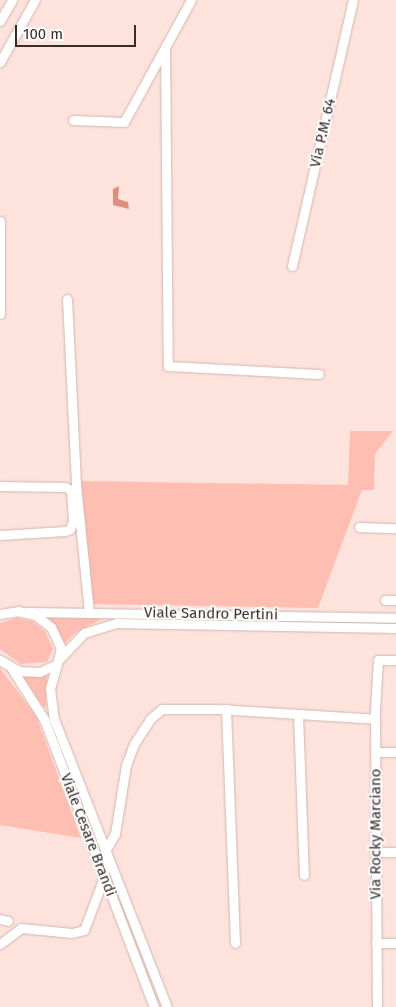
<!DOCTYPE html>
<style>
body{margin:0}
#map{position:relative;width:396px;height:1007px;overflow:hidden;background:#fee2dc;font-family:"Fira Sans",sans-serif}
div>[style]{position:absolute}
.green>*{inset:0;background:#ffbeb1}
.water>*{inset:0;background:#e08d7d}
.roads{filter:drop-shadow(0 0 1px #d1b6b1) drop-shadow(0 0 1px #d1b6b1)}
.minor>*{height:9px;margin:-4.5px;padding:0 4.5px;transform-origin:4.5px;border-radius:4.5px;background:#fff}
span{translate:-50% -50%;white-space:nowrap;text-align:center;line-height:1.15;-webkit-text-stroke:4px #fff;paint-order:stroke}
.street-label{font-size:15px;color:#382d2b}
.scale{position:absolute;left:15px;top:25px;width:121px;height:22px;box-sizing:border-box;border:2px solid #382d2b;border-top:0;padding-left:6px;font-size:15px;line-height:18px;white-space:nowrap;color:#382d2b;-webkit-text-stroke:4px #fff;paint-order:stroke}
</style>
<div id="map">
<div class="green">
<i style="clip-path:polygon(350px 431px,393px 431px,375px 454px,374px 490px,362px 490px,318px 608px,90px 604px,80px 481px,348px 485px)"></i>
<i style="clip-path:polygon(47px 617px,101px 618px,102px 619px,75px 633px,64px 644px)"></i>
<i style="clip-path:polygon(17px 618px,32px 621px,45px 631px,53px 649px,47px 662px,21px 664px,0 649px,0 623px)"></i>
<i style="clip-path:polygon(0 668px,36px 716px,81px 838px,0 825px)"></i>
<i style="clip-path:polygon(47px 674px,46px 707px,43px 707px,23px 677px)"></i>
</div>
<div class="water">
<i style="clip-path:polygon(119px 186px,118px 199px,128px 202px,129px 209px,113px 205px,113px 189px)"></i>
</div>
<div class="roads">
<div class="minor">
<i style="left:0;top:21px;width:24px;rotate:-60deg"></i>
<i style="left:165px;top:47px;width:319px;rotate:89.5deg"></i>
<i style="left:168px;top:366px;width:151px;rotate:3deg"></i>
<i style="left:0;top:62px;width:71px;rotate:-60.6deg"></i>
<i style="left:73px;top:120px;width:51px;rotate:2.2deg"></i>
<i style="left:124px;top:122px;width:139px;rotate:-61.2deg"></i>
<i style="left:0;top:221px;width:93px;rotate:90deg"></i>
<i style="left:292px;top:266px;width:273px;rotate:-77.1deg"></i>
<i style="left:67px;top:299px;width:185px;rotate:87.2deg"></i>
<i style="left:76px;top:484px;width:129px;rotate:84.2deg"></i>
<i style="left:0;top:486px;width:65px;rotate:0.9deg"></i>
<i style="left:65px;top:487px;width:7px;rotate:27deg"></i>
<i style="left:71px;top:490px;width:31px;rotate:86deg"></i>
<i style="left:73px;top:521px;width:9px;rotate:111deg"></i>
<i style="left:70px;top:529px;width:5px;rotate:158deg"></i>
<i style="left:65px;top:531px;width:65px;rotate:176.5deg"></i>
<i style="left:359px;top:527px;width:37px;rotate:2deg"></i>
<i style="left:385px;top:600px;width:11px"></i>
<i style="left:27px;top:612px;width:369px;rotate:0.9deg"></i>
<i style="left:0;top:614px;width:18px;rotate:-9deg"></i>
<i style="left:18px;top:611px;width:17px;rotate:13deg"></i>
<i style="left:35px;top:615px;width:20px;rotate:37deg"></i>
<i style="left:51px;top:627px;width:23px;rotate:65deg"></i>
<i style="left:61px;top:648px;width:16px;rotate:104deg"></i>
<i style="left:57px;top:664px;width:19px;rotate:155deg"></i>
<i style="left:40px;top:672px;width:21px;rotate:-177deg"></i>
<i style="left:19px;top:671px;width:22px;rotate:-150deg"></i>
<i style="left:60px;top:658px;width:35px;rotate:-46deg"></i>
<i style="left:84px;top:633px;width:34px;rotate:-17deg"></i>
<i style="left:116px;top:623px;width:280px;rotate:1deg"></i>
<i style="left:57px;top:664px;width:25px;rotate:106deg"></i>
<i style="left:50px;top:688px;width:31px;rotate:83deg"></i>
<i style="left:54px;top:719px;width:309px;rotate:68.6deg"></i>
<i style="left:12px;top:669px;width:59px;rotate:57.4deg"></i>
<i style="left:44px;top:719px;width:308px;rotate:69.1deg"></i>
<i style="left:226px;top:709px;width:234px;rotate:87.8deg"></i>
<i style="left:298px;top:714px;width:161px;rotate:87.9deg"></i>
<i style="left:376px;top:752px;width:20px"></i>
<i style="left:375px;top:852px;width:21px"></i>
<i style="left:0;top:919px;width:8px;rotate:14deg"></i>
<i style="left:376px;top:943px;width:20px"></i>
<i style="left:0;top:944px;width:26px;rotate:-37deg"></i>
<i style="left:21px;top:928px;width:51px;rotate:5.6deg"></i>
<i style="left:72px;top:933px;width:12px;rotate:-14deg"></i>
<i style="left:84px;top:930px;width:57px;rotate:-69.3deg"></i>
<i style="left:104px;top:877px;width:26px;rotate:-88deg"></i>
<i style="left:105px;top:851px;width:20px;rotate:-60deg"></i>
<i style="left:115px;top:834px;width:70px;rotate:-80.9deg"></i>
<i style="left:126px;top:765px;width:22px;rotate:-69deg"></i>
<i style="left:134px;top:744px;width:30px;rotate:-57deg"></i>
<i style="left:150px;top:719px;width:16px;rotate:-40deg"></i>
<i style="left:162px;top:709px;width:56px"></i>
<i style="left:218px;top:709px;width:157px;rotate:3.6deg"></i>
<i style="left:377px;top:1007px;width:298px;rotate:-90.4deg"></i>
<i style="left:375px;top:709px;width:49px;rotate:-86.5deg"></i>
<i style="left:378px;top:660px;width:18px"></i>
</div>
</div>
<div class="street-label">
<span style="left:323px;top:133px;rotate:-77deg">Via P.M. 64</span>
<span style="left:211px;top:614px;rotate:1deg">Viale Sandro Pertini</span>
<span style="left:376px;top:834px;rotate:-90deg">Via Rocky Marciano</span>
<span style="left:88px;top:835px;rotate:69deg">Viale Cesare Brandi</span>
</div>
<div class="scale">100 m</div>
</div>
